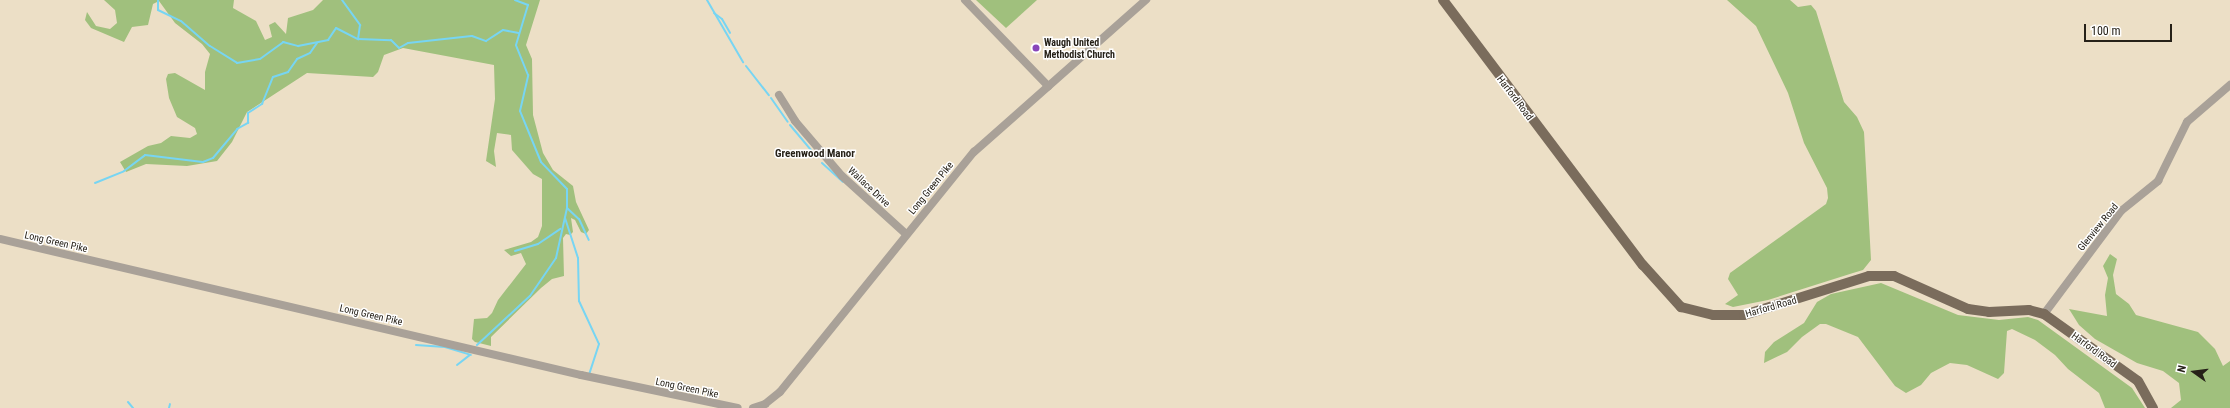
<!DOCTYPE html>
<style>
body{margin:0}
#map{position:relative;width:2230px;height:408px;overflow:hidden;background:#ecdfc6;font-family:"Roboto Condensed",sans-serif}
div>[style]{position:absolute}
.green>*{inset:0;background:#a0c07d}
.stream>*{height:2px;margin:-1px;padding:0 1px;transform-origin:1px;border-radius:1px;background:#77d5f3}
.minor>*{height:8px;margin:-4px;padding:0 4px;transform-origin:4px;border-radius:4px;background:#a9a198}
.major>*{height:10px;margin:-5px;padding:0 5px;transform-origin:5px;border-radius:5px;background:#7a6c5c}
.dots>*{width:11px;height:11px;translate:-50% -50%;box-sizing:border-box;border:2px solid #fff;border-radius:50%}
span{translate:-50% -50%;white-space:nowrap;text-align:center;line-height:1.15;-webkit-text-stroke:3px #fff;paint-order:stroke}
.poi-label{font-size:10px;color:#262118;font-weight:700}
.left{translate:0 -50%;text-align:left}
.street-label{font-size:10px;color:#262118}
.neighbourhood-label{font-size:11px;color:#262118;font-weight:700}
.north{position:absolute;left:2174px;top:352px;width:40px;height:40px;-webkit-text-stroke:3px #fff;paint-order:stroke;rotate:284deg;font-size:11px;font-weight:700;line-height:16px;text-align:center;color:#262118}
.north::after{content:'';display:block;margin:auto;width:14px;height:18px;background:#262118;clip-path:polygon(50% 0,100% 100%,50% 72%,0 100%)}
.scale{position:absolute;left:2084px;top:24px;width:88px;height:18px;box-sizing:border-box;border:2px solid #262118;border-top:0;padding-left:5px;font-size:12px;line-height:14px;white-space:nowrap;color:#262118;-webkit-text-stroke:3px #fff;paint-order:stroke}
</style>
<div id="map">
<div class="green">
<i style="clip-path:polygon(104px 0,234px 0,233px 8px,256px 21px,265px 40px,272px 37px,269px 25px,275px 22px,286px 34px,288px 18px,313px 10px,323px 0,540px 0,526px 45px,532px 59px,533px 115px,543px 153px,553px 170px,573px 186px,576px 202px,589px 230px,586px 234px,581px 232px,575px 220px,571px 218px,573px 232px,570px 235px,566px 234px,563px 238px,564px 276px,552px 279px,541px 288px,491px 337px,491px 346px,475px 342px,472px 339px,474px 319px,487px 318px,492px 313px,498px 300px,526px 264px,521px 253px,511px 256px,504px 250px,531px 242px,538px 237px,542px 226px,542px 179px,533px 174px,512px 150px,511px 135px,497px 133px,494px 151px,496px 167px,486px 161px,495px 99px,494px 65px,403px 48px,384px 55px,378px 72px,373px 77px,307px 73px,247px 112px,232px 142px,217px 161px,187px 166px,146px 164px,126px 172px,120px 162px,148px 146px,161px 143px,171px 136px,190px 138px,197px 134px,195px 128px,177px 117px,169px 98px,166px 79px,168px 74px,175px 73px,205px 90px,205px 72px,210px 54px,202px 44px,175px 23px,159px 1px,153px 4px,148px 25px,132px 27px,124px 42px,91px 28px,85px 20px,87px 12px,96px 26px,110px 29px,117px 23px,115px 10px)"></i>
<i style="clip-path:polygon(976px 0,1037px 0,1006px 28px)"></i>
<i style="clip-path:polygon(1727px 0,1790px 0,1798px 7px,1811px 5px,1816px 11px,1844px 102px,1857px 117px,1864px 132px,1871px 260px,1863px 270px,1853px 273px,1768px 300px,1733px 307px,1725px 304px,1738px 295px,1728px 279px,1730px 273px,1826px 204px,1828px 198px,1827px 188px,1804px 143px,1788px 93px,1756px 26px)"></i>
<i style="clip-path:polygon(2110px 254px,2117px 259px,2113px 275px,2116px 294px,2129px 304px,2136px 315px,2198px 332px,2215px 349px,2223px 366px,2230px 361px,2230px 408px,2171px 408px,2181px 400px,2179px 383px,2163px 371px,2137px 363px,2095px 339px,2079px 325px,2069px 309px,2107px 316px,2105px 295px,2108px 278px,2103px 266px)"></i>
<i style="clip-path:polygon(1881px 283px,1958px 315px,1999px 320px,2028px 317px,2038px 320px,2132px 388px,2145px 408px,2105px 408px,2099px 393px,2068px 369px,2055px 355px,2035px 340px,2012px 329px,2007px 331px,2004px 373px,1998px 379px,1967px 365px,1950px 363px,1931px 373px,1921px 385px,1906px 393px,1895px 386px,1858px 337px,1826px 324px,1820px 324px,1802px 337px,1787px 352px,1764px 363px,1765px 352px,1774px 342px,1804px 323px,1817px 302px,1831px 294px)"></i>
</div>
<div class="stream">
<i style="left:158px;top:0;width:10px;rotate:90deg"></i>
<i style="left:158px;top:10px;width:25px;rotate:26deg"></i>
<i style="left:181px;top:21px;width:38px;rotate:41deg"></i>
<i style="left:210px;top:46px;width:32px;rotate:32deg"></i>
<i style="left:237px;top:63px;width:23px;rotate:-10deg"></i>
<i style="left:260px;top:59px;width:29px;rotate:-36deg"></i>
<i style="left:283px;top:42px;width:16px;rotate:15deg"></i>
<i style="left:298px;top:46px;width:31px;rotate:-11deg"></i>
<i style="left:328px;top:40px;width:14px;rotate:-56deg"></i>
<i style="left:336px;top:28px;width:25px;rotate:27deg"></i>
<i style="left:358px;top:39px;width:33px;rotate:2deg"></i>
<i style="left:391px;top:40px;width:11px;rotate:45deg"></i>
<i style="left:399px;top:48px;width:10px;rotate:-29deg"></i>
<i style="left:408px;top:43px;width:64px;rotate:-6.2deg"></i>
<i style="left:472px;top:36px;width:15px;rotate:20deg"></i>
<i style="left:486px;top:41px;width:20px;rotate:-33deg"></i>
<i style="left:503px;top:30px;width:16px;rotate:11deg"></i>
<i style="left:342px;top:0;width:31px;rotate:54deg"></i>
<i style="left:360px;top:25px;width:14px;rotate:98deg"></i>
<i style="left:707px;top:0;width:72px;rotate:59.9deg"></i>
<i style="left:714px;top:13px;width:10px;rotate:37deg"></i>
<i style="left:722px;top:19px;width:16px;rotate:60deg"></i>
<i style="left:746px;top:66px;width:37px;rotate:52deg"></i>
<i style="left:771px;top:98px;width:29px;rotate:55deg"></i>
<i style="left:790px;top:125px;width:40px;rotate:50deg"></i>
<i style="left:822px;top:163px;width:28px;rotate:42deg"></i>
<i style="left:95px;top:183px;width:31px;rotate:-22deg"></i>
<i style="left:124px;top:171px;width:26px;rotate:-37deg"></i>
<i style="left:145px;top:155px;width:58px;rotate:6.9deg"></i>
<i style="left:203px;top:162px;width:11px;rotate:-22deg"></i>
<i style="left:213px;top:158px;width:38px;rotate:-50deg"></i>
<i style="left:237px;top:129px;width:13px;rotate:-29deg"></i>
<i style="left:248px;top:123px;width:10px;rotate:-90deg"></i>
<i style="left:248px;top:113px;width:17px;rotate:-33deg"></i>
<i style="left:262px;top:104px;width:29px;rotate:-68deg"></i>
<i style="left:273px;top:77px;width:16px;rotate:-18deg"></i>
<i style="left:288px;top:72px;width:16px;rotate:-55deg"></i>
<i style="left:297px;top:59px;width:14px;rotate:-25deg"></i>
<i style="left:310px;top:53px;width:12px;rotate:-55deg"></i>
<i style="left:567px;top:208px;width:16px;rotate:43deg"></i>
<i style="left:579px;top:219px;width:23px;rotate:65deg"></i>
<i style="left:565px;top:218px;width:42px;rotate:72deg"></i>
<i style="left:578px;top:258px;width:43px;rotate:88.7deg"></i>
<i style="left:579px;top:301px;width:47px;rotate:65.1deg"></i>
<i style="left:599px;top:344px;width:32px;rotate:108deg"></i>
<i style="left:515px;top:251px;width:24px;rotate:-17deg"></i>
<i style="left:538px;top:244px;width:27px;rotate:-34deg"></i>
<i style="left:416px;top:345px;width:29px;rotate:4deg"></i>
<i style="left:445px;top:347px;width:27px;rotate:17deg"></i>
<i style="left:477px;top:345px;width:72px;rotate:-42.8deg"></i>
<i style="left:530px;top:296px;width:46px;rotate:-55.6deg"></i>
<i style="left:556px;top:258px;width:51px;rotate:-77.6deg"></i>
<i style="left:567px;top:208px;width:19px;rotate:-90deg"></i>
<i style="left:567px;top:189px;width:37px;rotate:-134deg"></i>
<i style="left:541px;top:162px;width:55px;rotate:-112.4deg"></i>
<i style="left:520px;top:111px;width:37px;rotate:-77deg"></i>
<i style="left:528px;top:75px;width:32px;rotate:-112deg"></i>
<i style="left:516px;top:45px;width:42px;rotate:-73.3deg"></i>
<i style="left:528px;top:5px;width:14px;rotate:-159deg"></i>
<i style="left:457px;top:365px;width:16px;rotate:-38deg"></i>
<i style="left:128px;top:402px;width:8px;rotate:50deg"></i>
<i style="left:169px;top:408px;width:4px;rotate:-76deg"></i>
</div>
<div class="minor">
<i style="left:965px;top:0;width:120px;rotate:46deg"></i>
<i style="left:779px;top:95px;width:31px;rotate:58deg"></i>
<i style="left:795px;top:121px;width:72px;rotate:49.5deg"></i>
<i style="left:842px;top:176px;width:86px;rotate:42.2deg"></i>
<i style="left:0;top:239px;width:597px;rotate:13.17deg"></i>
<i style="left:581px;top:375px;width:160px;rotate:11.9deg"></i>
<i style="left:2044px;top:314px;width:129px;rotate:-53.2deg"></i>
<i style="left:2121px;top:211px;width:48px;rotate:-39deg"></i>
<i style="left:2158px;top:181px;width:66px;rotate:-63.8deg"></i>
<i style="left:2187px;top:122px;width:57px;rotate:-40.7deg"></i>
<i style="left:753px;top:408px;width:13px;rotate:-18deg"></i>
<i style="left:765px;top:404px;width:19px;rotate:-39deg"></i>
<i style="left:780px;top:392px;width:309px;rotate:-51.1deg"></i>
<i style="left:974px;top:152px;width:230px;rotate:-41.5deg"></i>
</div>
<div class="major">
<i style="left:1443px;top:0;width:332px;rotate:53deg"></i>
<i style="left:1643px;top:265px;width:57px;rotate:47.9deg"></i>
<i style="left:1681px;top:307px;width:33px;rotate:14deg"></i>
<i style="left:1713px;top:315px;width:31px"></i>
<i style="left:1744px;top:315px;width:131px;rotate:-17.3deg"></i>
<i style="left:1869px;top:276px;width:25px"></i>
<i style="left:1894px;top:276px;width:81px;rotate:24deg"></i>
<i style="left:1968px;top:309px;width:21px;rotate:8deg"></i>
<i style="left:1989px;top:312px;width:40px;rotate:-2.9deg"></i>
<i style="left:2029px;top:310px;width:16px;rotate:15deg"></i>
<i style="left:2044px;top:314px;width:115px;rotate:35.5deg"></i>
<i style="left:2138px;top:381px;width:31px;rotate:61deg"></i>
</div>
<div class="dots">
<i style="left:1036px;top:48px;background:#8846ba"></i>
</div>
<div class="poi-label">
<span class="left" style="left:1044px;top:48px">Waugh United<br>Methodist Church</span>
</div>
<div class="street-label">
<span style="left:1515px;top:98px;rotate:53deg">Harford Road</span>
<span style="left:869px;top:187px;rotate:43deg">Wallace Drive</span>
<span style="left:931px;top:188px;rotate:-51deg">Long Green Pike</span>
<span style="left:2098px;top:227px;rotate:-51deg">Glenview Road</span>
<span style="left:56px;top:242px;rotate:13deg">Long Green Pike</span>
<span style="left:1771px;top:307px;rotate:-16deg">Harford Road</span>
<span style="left:371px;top:315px;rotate:13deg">Long Green Pike</span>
<span style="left:2094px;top:350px;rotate:36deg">Harford Road</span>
<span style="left:687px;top:388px;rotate:12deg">Long Green Pike</span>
</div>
<div class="neighbourhood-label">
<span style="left:815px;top:154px">Greenwood Manor</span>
</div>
<div class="north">N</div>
<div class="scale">100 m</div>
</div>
